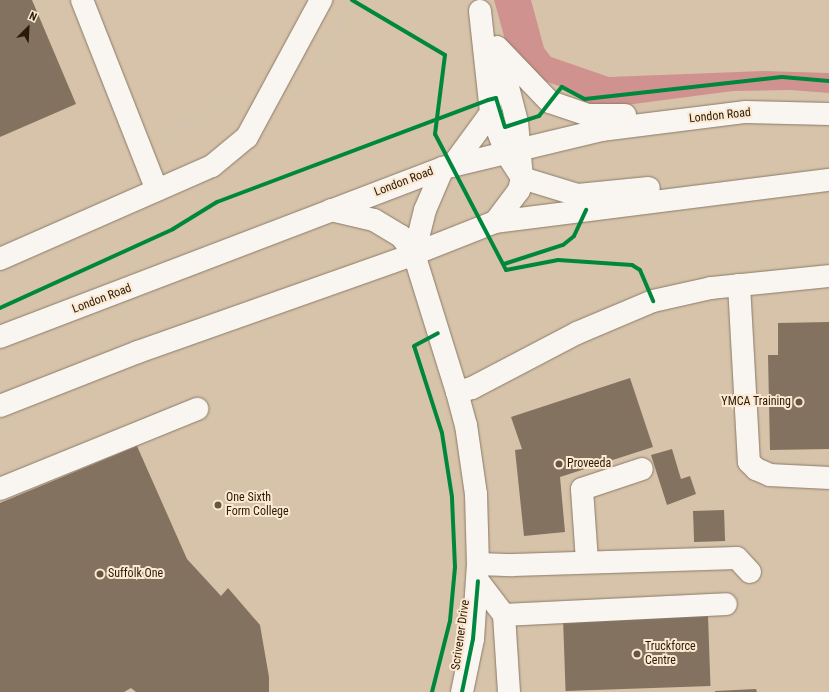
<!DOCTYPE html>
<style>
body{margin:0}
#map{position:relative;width:829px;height:692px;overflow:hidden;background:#d7c3aa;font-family:"Roboto Condensed",sans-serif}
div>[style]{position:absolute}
.forest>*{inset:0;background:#d0928e}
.building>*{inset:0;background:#837260;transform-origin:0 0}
.path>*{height:2.5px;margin-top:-1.25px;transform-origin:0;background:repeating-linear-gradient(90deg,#ccc6be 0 1px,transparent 0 4px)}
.roads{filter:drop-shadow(0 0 1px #8a7b67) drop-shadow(0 0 1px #8a7b67)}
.minor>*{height:22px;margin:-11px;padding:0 11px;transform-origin:11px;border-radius:11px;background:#f9f6f2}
.major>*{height:22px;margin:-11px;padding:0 11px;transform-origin:11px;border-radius:11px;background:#f9f6f2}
.cycleway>*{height:4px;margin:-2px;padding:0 2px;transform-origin:2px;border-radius:2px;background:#00873e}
.dots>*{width:11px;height:11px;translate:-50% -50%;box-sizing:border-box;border:2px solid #fde9d2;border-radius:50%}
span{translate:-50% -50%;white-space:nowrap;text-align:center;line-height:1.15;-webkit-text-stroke:4px #fde9d2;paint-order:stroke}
.street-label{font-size:12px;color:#291b08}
.poi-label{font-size:12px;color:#291b08}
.right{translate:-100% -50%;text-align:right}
.left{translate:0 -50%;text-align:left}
.north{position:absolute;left:8px;top:8px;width:40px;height:40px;-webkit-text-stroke:3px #fde9d2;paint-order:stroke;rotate:24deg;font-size:11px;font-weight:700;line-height:16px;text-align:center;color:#291b08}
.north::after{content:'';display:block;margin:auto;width:14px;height:18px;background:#291b08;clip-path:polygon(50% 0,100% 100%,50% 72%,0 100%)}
</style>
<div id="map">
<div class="forest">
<i style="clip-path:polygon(494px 0,531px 0,544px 48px,551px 57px,609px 77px,764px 71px,829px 73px,829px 93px,791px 90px,733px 91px,595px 109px,562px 87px,542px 80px,529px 64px,511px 61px)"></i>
</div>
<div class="building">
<i style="clip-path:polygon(0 0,32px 0,76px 104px,0 137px)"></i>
<i style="clip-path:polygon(829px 322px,829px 449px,770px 450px,768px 355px,778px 355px,778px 323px)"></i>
<i style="clip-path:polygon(630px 378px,653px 447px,560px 477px,565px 532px,524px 536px,515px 450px,522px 449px,511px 417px)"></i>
<i style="clip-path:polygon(137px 446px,187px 559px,221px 596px,228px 588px,260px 625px,269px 677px,269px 692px,136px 692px,131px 688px,124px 692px,0 692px,0 503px)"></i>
<i style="clip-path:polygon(672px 449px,681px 479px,690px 476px,696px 494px,667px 505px,651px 455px)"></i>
<i style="left:724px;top:510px;width:31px;height:31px;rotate:88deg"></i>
<i style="left:708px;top:615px;width:71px;height:145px;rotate:88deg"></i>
<i style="clip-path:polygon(756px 689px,757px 692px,715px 692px,715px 691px)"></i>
</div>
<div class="path">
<i style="left:313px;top:67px;width:77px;rotate:-58.8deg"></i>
<i style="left:161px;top:133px;width:85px;rotate:-24.2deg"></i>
</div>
<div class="roads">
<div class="minor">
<i style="left:82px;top:0;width:204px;rotate:68.5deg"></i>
<i style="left:331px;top:210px;width:44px;rotate:13.1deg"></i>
<i style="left:374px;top:220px;width:31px;rotate:31deg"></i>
<i style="left:401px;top:236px;width:22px;rotate:54deg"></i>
<i style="left:414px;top:254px;width:145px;rotate:72.7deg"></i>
<i style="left:457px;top:392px;width:34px;rotate:75deg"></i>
<i style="left:466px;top:425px;width:70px;rotate:81.8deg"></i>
<i style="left:476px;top:494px;width:70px;rotate:88.4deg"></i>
<i style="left:478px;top:564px;width:75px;rotate:93.8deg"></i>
<i style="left:473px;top:639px;width:54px;rotate:101.7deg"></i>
<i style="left:414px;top:254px;width:45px;rotate:-76deg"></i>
<i style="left:425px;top:210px;width:46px;rotate:-66.8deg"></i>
<i style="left:0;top:259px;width:232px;rotate:-23.7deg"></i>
<i style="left:212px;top:166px;width:45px;rotate:-39.6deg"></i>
<i style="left:247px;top:137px;width:156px;rotate:-61.6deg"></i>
<i style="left:739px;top:285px;width:177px;rotate:86.8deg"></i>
<i style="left:749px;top:462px;width:10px;rotate:45deg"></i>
<i style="left:756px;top:469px;width:15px;rotate:23deg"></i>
<i style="left:770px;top:475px;width:59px;rotate:2.9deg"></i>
<i style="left:457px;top:392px;width:16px;rotate:-15deg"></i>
<i style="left:472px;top:388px;width:119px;rotate:-27.6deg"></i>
<i style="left:577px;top:333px;width:82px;rotate:-22.8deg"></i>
<i style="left:653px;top:301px;width:59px;rotate:-12.6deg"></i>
<i style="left:711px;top:288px;width:119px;rotate:-5.8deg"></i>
<i style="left:0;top:489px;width:213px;rotate:-22.1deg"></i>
<i style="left:587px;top:561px;width:72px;rotate:-94deg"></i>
<i style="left:582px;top:489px;width:63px;rotate:-18.4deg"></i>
<i style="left:478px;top:564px;width:35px;rotate:2deg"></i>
<i style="left:513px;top:565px;width:224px;rotate:-1.8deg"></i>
<i style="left:737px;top:558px;width:19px;rotate:47deg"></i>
<i style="left:478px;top:581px;width:43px;rotate:52.6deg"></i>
<i style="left:504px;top:615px;width:77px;rotate:86.3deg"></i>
<i style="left:504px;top:615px;width:222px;rotate:-2.8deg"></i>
</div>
<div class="major">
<i style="left:480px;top:11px;width:103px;rotate:83.8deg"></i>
<i style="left:491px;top:113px;width:43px;rotate:69.4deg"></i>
<i style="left:506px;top:153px;width:30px;rotate:57deg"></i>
<i style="left:522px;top:178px;width:59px;rotate:16.9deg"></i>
<i style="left:578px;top:195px;width:71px;rotate:-5.6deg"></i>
<i style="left:497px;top:47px;width:76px;rotate:46.1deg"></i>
<i style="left:550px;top:102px;width:40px;rotate:18.9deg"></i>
<i style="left:588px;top:115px;width:37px"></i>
<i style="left:452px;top:166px;width:66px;rotate:-53.7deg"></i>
<i style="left:495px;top:222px;width:40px;rotate:-53deg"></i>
<i style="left:519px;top:190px;width:12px;rotate:-76deg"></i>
<i style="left:522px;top:178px;width:56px;rotate:-95.1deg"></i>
<i style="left:517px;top:122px;width:72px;rotate:-104.4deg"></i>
<i style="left:0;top:337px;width:474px;rotate:-20.9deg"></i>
<i style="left:443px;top:168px;width:163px;rotate:-13.5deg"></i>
<i style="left:601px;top:130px;width:146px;rotate:-7.1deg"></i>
<i style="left:746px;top:112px;width:83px;rotate:1.4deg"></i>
<i style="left:0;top:406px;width:148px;rotate:-21.4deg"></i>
<i style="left:138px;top:352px;width:293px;rotate:-19.5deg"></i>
<i style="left:414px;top:254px;width:87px;rotate:-21.6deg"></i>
<i style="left:495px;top:222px;width:337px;rotate:-7.2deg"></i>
</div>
</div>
<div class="cycleway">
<i style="left:352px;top:0;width:108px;rotate:30.6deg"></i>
<i style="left:445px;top:55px;width:80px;rotate:97.2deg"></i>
<i style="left:435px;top:134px;width:153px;rotate:62.4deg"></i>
<i style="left:506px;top:270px;width:53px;rotate:-10.9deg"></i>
<i style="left:558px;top:260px;width:74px;rotate:3.9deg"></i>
<i style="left:632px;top:265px;width:9px;rotate:32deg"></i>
<i style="left:640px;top:270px;width:34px;rotate:67deg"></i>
<i style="left:504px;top:264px;width:62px;rotate:-17.9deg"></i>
<i style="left:563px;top:245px;width:14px;rotate:-39deg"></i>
<i style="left:574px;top:236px;width:29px;rotate:-65deg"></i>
<i style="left:0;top:308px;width:190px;rotate:-24.5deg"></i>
<i style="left:173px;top:229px;width:52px;rotate:-31.5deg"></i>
<i style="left:217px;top:202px;width:290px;rotate:-20.6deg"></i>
<i style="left:488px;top:100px;width:8px;rotate:-14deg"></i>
<i style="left:496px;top:98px;width:30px;rotate:73deg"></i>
<i style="left:505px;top:127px;width:36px;rotate:-18deg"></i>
<i style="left:539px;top:116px;width:37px;rotate:-52deg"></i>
<i style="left:562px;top:87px;width:26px;rotate:28deg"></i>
<i style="left:585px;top:99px;width:198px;rotate:-6.4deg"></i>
<i style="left:782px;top:77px;width:47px;rotate:4.9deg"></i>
<i style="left:432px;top:692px;width:73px;rotate:-75.8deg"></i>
<i style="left:450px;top:621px;width:54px;rotate:-84.7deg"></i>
<i style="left:455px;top:567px;width:70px;rotate:-92.5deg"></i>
<i style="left:452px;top:497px;width:65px;rotate:-98.9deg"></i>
<i style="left:442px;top:433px;width:91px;rotate:-107.8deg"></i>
<i style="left:414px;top:346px;width:27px;rotate:-28deg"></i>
<i style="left:462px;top:692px;width:54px;rotate:-78.3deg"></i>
<i style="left:473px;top:639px;width:58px;rotate:-85.1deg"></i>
</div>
<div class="dots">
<i style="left:799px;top:402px;background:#665641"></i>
<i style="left:559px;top:464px;background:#665641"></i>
<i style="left:218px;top:505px;background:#665641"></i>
<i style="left:100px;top:574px;background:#665641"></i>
<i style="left:637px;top:654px;background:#665641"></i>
</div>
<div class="street-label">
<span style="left:720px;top:116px;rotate:-6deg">London Road</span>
<span style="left:404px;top:182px;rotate:-21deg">London Road</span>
<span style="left:102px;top:299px;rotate:-21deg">London Road</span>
<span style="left:461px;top:635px;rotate:-82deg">Scrivener Drive</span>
</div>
<div class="poi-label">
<span class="right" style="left:791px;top:402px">YMCA Training</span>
<span class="left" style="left:567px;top:464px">Proveeda</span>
<span class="left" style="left:226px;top:505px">One Sixth<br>Form College</span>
<span class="left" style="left:108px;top:574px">Suffolk One</span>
<span class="left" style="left:645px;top:654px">Truckforce<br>Centre</span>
</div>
<div class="north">N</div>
</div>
